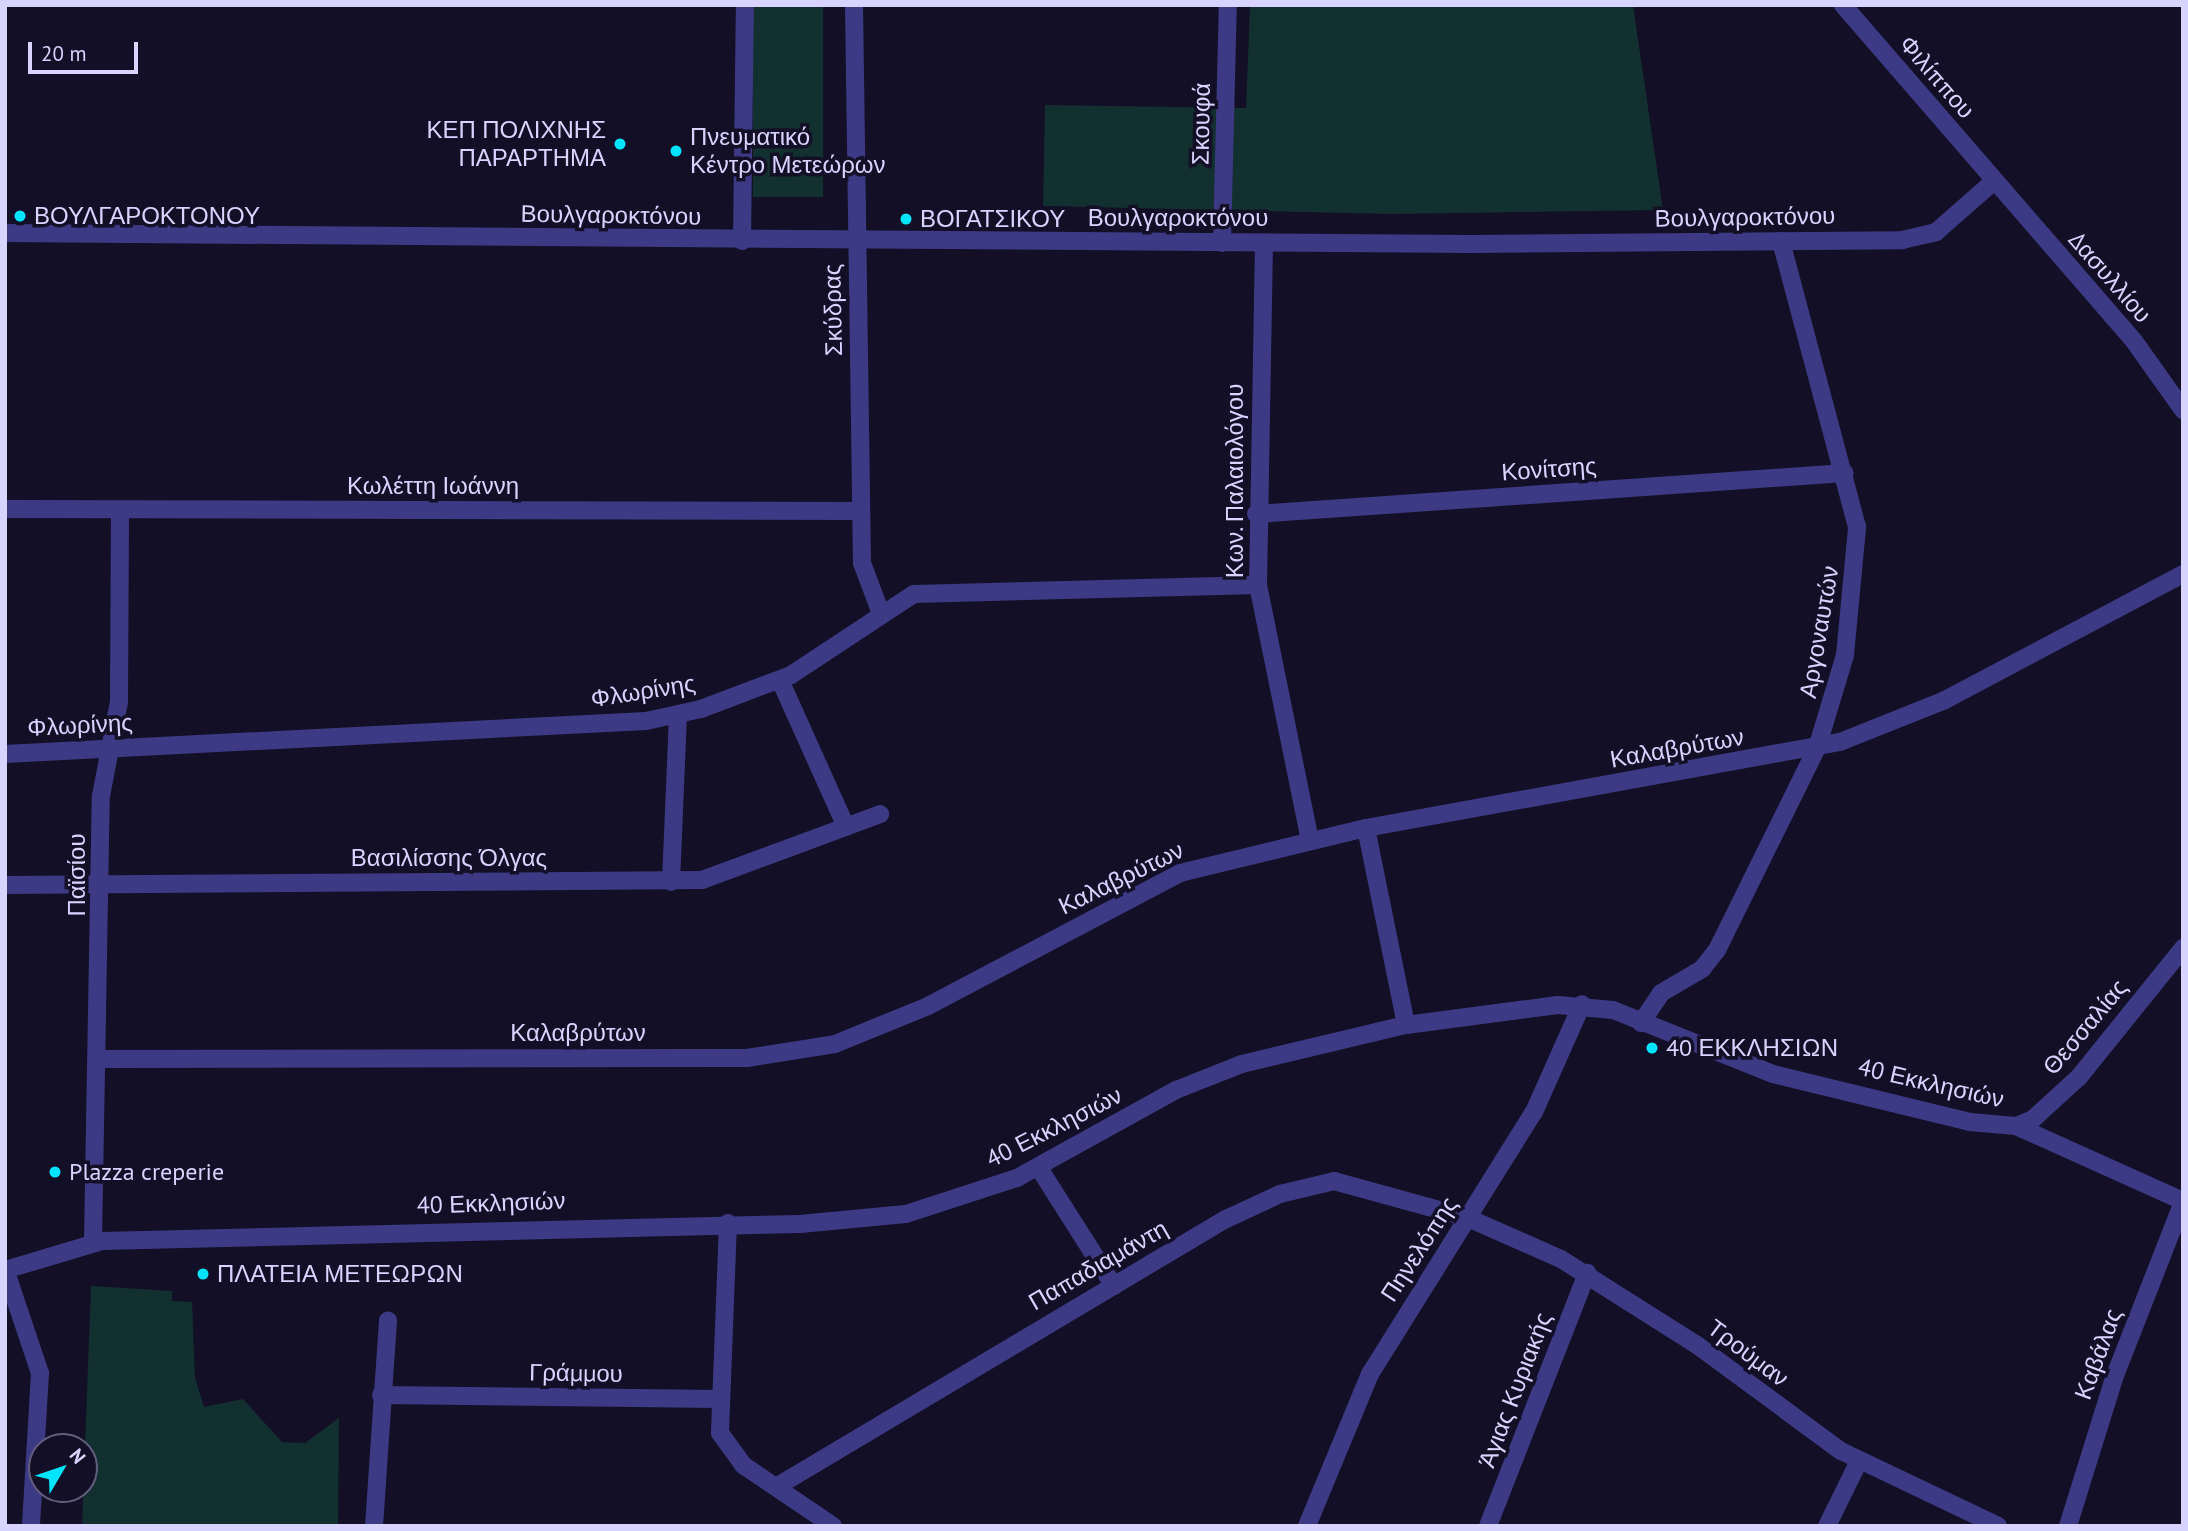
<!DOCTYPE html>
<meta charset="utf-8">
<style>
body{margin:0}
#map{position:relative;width:2188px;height:1531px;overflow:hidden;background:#130f26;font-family:"PT Sans",sans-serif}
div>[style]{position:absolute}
.green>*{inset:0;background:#12302f;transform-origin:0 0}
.minor>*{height:18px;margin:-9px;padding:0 9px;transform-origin:9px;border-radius:9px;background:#3d3a85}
.dots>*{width:19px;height:19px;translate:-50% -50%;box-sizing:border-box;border:4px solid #130f26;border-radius:50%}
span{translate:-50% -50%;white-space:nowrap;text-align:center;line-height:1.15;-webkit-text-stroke:7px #130f26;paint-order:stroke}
.street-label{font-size:24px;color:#d9d4ff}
.poi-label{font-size:24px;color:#d9d4ff}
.right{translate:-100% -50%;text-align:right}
.left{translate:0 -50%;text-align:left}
.frame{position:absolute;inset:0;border:7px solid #d9d4ff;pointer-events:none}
.north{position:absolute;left:28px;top:1433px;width:70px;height:70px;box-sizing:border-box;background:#130f26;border:2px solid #625e7d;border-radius:50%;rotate:51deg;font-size:19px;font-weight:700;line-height:28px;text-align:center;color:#d9d4ff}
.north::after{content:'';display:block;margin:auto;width:24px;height:32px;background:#00e5ff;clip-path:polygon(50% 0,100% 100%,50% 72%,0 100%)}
.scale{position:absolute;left:28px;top:42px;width:110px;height:32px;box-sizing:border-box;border:4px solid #d9d4ff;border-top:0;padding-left:9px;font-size:21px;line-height:24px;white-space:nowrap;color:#d9d4ff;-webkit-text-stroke:5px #130f26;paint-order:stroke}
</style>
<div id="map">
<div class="green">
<i style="left:753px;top:5px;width:70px;height:192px"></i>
<i style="clip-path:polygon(1250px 5px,1633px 5px,1663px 210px,1391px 214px,1043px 206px,1045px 105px,1246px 108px)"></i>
<i style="clip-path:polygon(91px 1286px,172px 1291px,172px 1301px,192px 1302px,195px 1378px,204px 1407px,243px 1399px,282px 1442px,305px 1443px,339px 1418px,338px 1526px,82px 1526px)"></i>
</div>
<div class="minor">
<i style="left:854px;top:5px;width:558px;rotate:89.18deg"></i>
<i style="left:862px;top:563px;width:51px;rotate:69.4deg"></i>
<i style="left:1843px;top:5px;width:444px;rotate:49.1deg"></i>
<i style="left:2134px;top:341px;width:85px;rotate:54.6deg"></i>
<i style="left:5px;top:233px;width:1467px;rotate:0.43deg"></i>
<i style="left:1472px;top:244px;width:430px;rotate:-0.5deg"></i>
<i style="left:1902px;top:240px;width:35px;rotate:-13deg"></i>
<i style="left:1936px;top:232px;width:77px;rotate:-41.3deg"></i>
<i style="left:742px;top:241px;width:236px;rotate:-89.3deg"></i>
<i style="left:1222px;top:243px;width:238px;rotate:-88.6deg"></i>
<i style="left:1264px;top:243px;width:342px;rotate:91deg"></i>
<i style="left:1258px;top:585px;width:260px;rotate:78.5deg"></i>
<i style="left:5px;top:509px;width:856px;rotate:0.13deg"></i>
<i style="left:1256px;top:514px;width:590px;rotate:-3.98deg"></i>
<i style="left:780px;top:680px;width:161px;rotate:65.8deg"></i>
<i style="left:5px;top:754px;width:642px;rotate:-2.95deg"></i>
<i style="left:646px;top:721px;width:56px;rotate:-12.3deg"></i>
<i style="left:701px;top:709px;width:96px;rotate:-20.7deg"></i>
<i style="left:791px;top:675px;width:147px;rotate:-33.4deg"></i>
<i style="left:914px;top:594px;width:344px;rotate:-1.5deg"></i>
<i style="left:1366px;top:828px;width:201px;rotate:78.5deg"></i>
<i style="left:671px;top:882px;width:167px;rotate:-87.6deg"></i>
<i style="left:5px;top:885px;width:697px;rotate:-0.41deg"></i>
<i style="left:702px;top:880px;width:190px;rotate:-20.3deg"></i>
<i style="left:1641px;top:1023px;width:36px;rotate:-56deg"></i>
<i style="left:1661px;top:993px;width:48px;rotate:-30.3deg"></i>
<i style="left:1702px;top:969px;width:24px;rotate:-52deg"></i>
<i style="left:1717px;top:950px;width:225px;rotate:-63.7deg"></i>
<i style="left:1817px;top:748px;width:97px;rotate:-73.2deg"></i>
<i style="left:1845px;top:655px;width:129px;rotate:-84.6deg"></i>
<i style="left:1857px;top:527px;width:296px;rotate:-104.9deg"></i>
<i style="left:98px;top:1059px;width:649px;rotate:-0.09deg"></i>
<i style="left:747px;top:1058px;width:89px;rotate:-9deg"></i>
<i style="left:835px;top:1044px;width:100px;rotate:-22.2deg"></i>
<i style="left:928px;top:1006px;width:285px;rotate:-27.8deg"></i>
<i style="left:1180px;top:873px;width:191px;rotate:-13.6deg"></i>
<i style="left:1366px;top:828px;width:482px;rotate:-10.3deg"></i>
<i style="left:1840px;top:742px;width:113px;rotate:-21.8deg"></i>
<i style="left:1945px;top:700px;width:269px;rotate:-27.9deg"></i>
<i style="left:2016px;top:1126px;width:183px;rotate:24.2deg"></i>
<i style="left:1039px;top:1168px;width:140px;rotate:57.6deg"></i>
<i style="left:728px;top:1223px;width:210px;rotate:92.2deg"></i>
<i style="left:720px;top:1433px;width:39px;rotate:54deg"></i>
<i style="left:743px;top:1465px;width:109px;rotate:34.1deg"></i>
<i style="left:93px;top:1241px;width:445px;rotate:-89deg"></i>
<i style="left:101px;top:796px;width:96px;rotate:-79.2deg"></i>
<i style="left:119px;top:702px;width:192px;rotate:-89.7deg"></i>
<i style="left:5px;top:1269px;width:110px;rotate:71.4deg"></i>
<i style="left:40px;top:1373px;width:153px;rotate:93.4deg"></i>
<i style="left:5px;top:1270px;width:101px;rotate:-16.6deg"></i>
<i style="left:102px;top:1241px;width:698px;rotate:-1.4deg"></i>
<i style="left:800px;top:1224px;width:106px;rotate:-5.4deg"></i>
<i style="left:906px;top:1214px;width:117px;rotate:-18deg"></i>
<i style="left:1017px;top:1178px;width:182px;rotate:-29deg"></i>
<i style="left:1176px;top:1090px;width:71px;rotate:-21.5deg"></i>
<i style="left:1242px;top:1064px;width:169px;rotate:-13.4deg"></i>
<i style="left:1406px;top:1025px;width:153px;rotate:-7.5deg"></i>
<i style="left:1558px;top:1005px;width:55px;rotate:5.2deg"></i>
<i style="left:1613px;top:1010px;width:172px;rotate:21.8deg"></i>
<i style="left:1773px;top:1074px;width:203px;rotate:13.7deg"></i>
<i style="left:1970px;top:1122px;width:46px;rotate:5deg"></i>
<i style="left:2016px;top:1126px;width:18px;rotate:-22deg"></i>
<i style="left:2033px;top:1119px;width:62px;rotate:-42.4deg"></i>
<i style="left:2079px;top:1077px;width:166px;rotate:-51.1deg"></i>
<i style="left:381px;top:1395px;width:337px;rotate:0.7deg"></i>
<i style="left:776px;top:1487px;width:522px;rotate:-30.79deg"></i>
<i style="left:1224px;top:1220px;width:62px;rotate:-24.9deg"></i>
<i style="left:1280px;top:1194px;width:56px;rotate:-13.5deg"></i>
<i style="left:1334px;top:1181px;width:139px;rotate:15.4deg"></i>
<i style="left:1468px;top:1218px;width:102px;rotate:23.8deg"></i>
<i style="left:1561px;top:1259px;width:161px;rotate:32.3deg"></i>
<i style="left:1697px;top:1345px;width:179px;rotate:36.4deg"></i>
<i style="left:1841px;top:1451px;width:174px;rotate:25.5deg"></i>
<i style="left:374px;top:1526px;width:206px;rotate:-86.1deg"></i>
<i style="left:1307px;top:1526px;width:165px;rotate:-67.5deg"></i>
<i style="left:1370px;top:1374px;width:309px;rotate:-58deg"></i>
<i style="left:1534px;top:1112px;width:118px;rotate:-66deg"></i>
<i style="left:1488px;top:1526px;width:272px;rotate:-68.6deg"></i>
<i style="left:1827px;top:1526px;width:72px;rotate:-63.8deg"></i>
<i style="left:2068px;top:1526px;width:155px;rotate:-72.7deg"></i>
<i style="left:2114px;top:1378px;width:189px;rotate:-68.6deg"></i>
</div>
<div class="dots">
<i style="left:620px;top:144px;background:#00e5ff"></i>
<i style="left:676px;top:151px;background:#00e5ff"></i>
<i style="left:20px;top:216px;background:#00e5ff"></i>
<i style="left:906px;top:219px;background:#00e5ff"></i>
<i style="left:1652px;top:1048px;background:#00e5ff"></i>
<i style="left:55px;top:1172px;background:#00e5ff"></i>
<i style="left:203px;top:1274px;background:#00e5ff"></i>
</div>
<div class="street-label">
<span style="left:1937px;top:77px;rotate:49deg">Φιλίππου</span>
<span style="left:1201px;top:124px;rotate:-89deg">Σκουφά</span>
<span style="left:611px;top:215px;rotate:1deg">Βουλγαροκτόνου</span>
<span style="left:1745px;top:217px;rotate:-1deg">Βουλγαροκτόνου</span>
<span style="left:1178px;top:218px">Βουλγαροκτόνου</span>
<span style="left:2110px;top:277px;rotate:49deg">Δασυλλίου</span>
<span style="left:833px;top:310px;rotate:-91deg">Σκύδρας</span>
<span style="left:1549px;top:469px;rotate:-4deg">Κονίτσης</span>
<span style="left:1235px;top:481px;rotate:-90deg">Κων. Παλαιολόγου</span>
<span style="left:433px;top:486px">Κωλέττη Ιωάννη</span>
<span style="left:1819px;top:632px;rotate:-80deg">Αργοναυτών</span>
<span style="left:643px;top:691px;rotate:-9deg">Φλωρίνης</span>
<span style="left:80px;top:725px;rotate:-3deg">Φλωρίνης</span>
<span style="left:1677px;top:748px;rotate:-10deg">Καλαβρύτων</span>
<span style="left:449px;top:858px">Βασιλίσσης Όλγας</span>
<span style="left:77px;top:875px;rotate:-90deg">Παϊσίου</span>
<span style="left:1121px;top:878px;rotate:-26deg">Καλαβρύτων</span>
<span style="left:2085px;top:1027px;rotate:-50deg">Θεσσαλίας</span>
<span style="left:578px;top:1033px">Καλαβρύτων</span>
<span style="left:1931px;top:1083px;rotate:13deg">40 Εκκλησιών</span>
<span style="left:1054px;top:1127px;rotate:-27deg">40 Εκκλησιών</span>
<span style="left:491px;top:1203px;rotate:-2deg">40 Εκκλησιών</span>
<span style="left:1419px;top:1249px;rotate:-57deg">Πηνελόπης</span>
<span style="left:1098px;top:1265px;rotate:-30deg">Παπαδιαμάντη</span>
<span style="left:1748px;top:1353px;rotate:37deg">Τρούμαν</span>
<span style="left:2098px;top:1354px;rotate:-70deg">Καβάλας</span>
<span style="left:576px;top:1373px;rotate:1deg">Γράμμου</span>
<span style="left:1515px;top:1390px;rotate:-69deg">Άγιας Κυριακής</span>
</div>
<div class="poi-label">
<span class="right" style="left:606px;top:144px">ΚΕΠ ΠΟΛΙΧΝΗΣ<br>ΠΑΡΑΡΤΗΜΑ</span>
<span class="left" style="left:690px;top:151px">Πνευματικό<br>Κέντρο Μετεώρων</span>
<span class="left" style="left:34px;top:216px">ΒΟΥΛΓΑΡΟΚΤΟΝΟΥ</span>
<span class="left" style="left:920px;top:219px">ΒΟΓΑΤΣΙΚΟΥ</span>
<span class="left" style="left:1666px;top:1048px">40 ΕΚΚΛΗΣΙΩΝ</span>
<span class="left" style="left:69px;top:1172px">Plazza creperie</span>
<span class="left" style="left:217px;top:1274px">ΠΛΑΤΕΙΑ ΜΕΤΕΩΡΩΝ</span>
</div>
<div class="frame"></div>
<div class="north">N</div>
<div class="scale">20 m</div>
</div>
